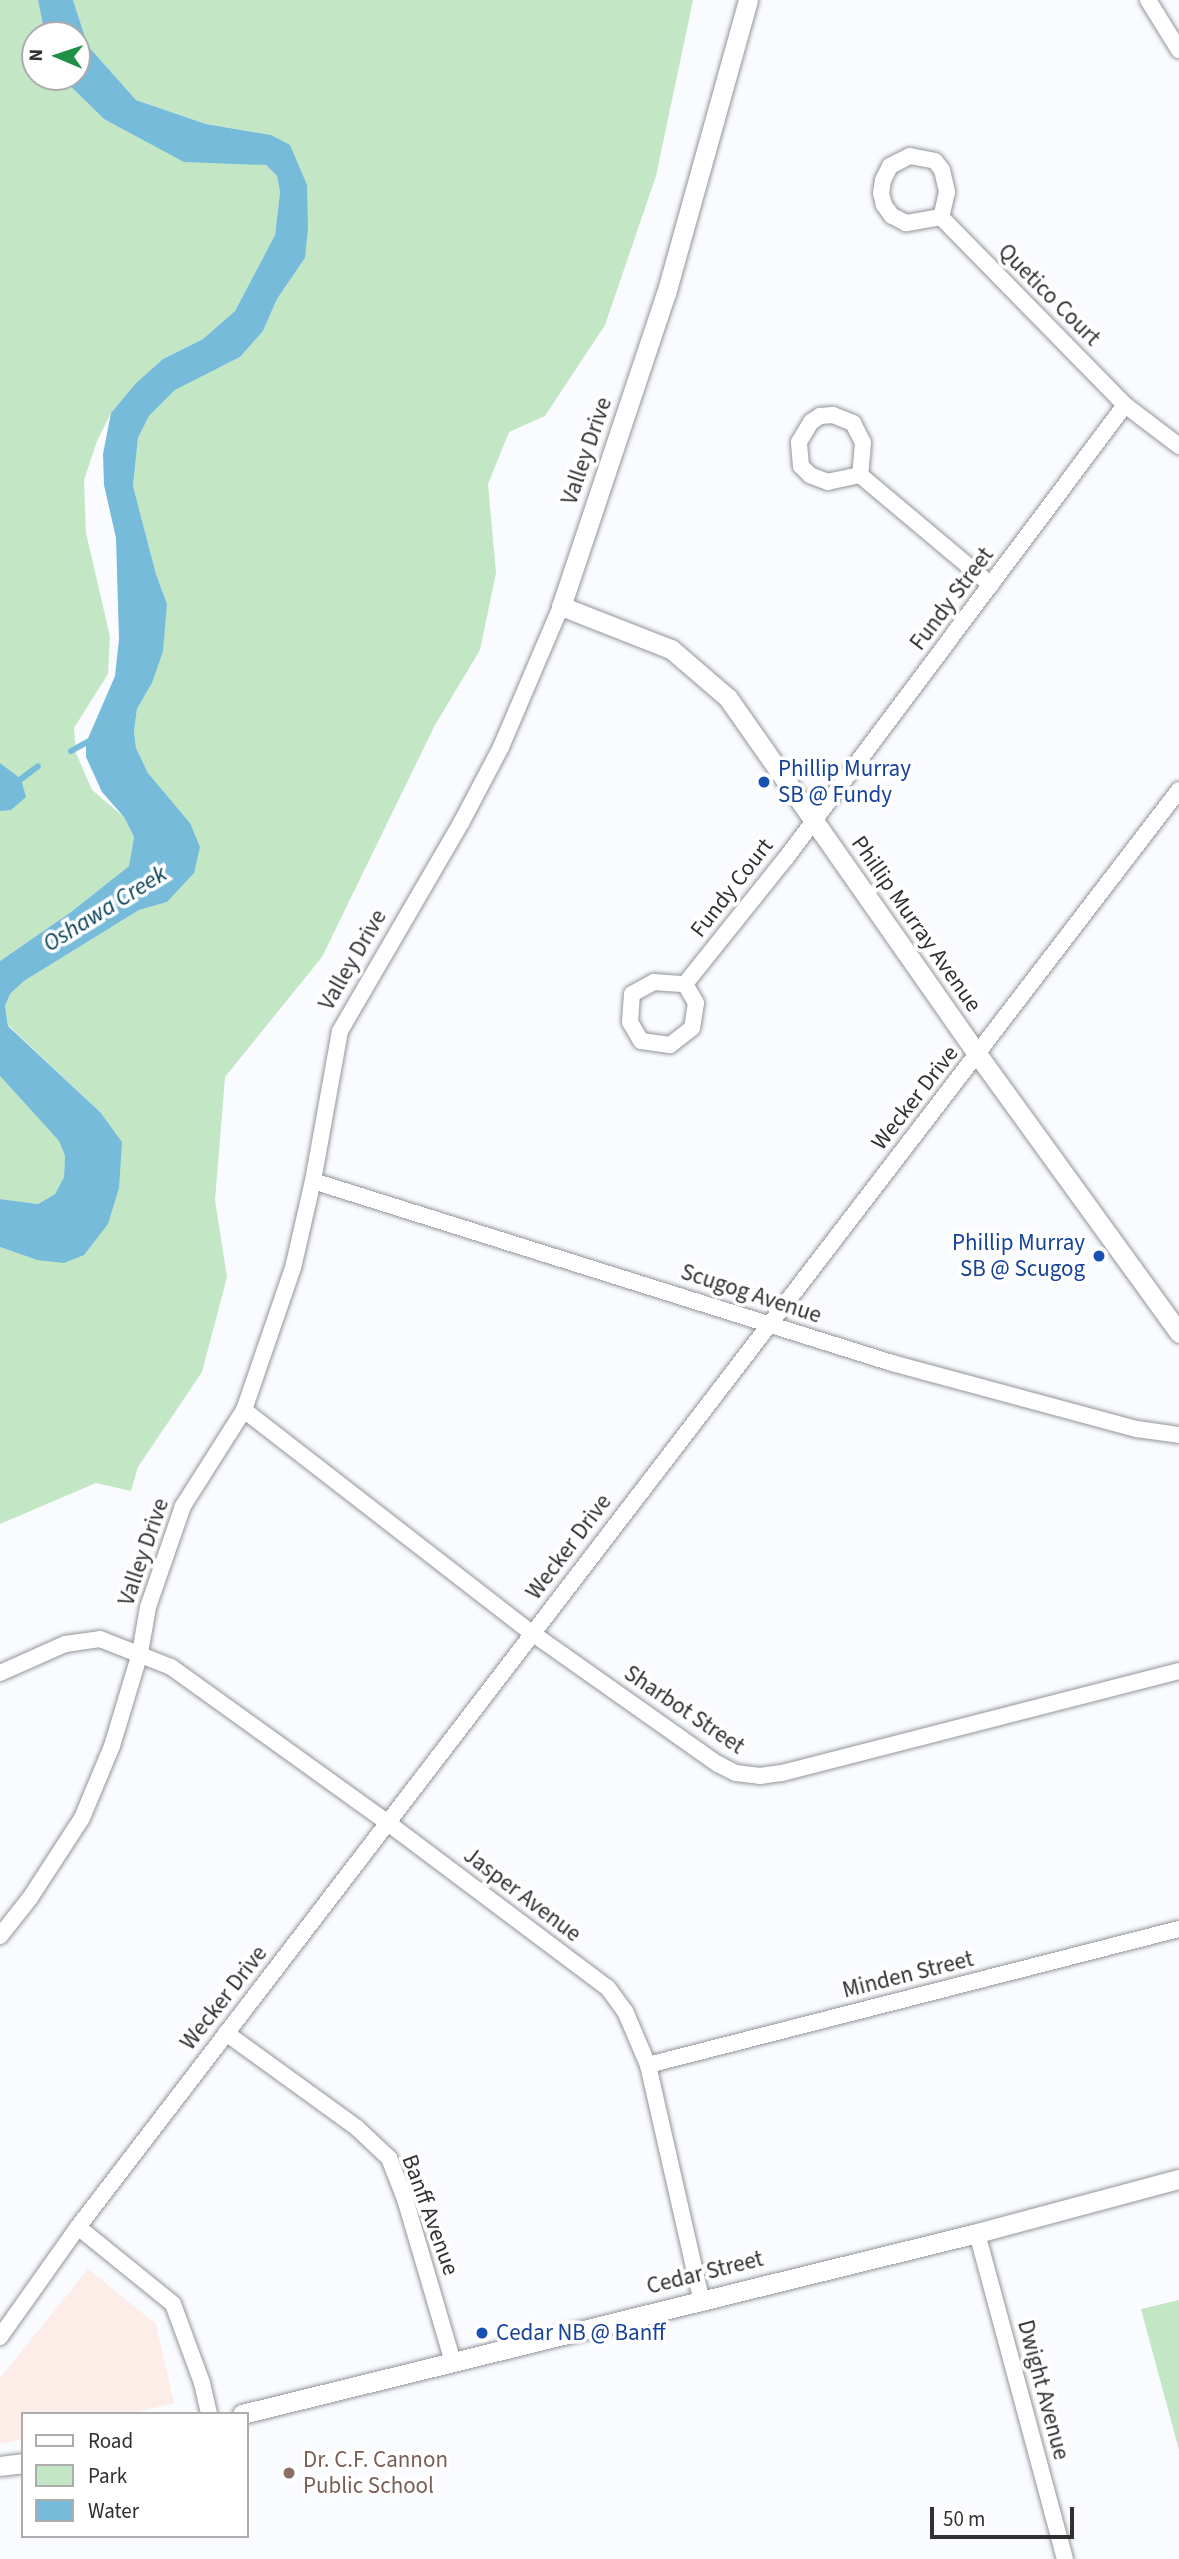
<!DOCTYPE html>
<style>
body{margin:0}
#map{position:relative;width:1179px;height:2559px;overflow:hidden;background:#f9fbff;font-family:"Source Sans 3",sans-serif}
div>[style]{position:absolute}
.commercial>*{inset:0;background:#fdede9}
.green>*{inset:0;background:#c3e7c4}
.water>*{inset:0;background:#77bbda}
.stream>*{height:6px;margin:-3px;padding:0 3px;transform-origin:3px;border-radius:3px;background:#77bbda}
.roads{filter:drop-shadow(0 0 2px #939599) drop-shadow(0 0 2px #939599)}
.minor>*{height:16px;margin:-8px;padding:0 8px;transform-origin:8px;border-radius:8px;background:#fff}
.tertiary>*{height:19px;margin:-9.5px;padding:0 9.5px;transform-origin:9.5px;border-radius:9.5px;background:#fff}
.dots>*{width:19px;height:19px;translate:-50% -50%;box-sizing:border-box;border:4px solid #fff;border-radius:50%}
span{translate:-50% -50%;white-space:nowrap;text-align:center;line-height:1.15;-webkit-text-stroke:7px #fff;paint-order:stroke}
.street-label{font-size:23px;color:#303032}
.transit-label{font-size:23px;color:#164399}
.left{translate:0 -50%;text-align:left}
.right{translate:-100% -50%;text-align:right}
.education-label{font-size:23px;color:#785e54}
.water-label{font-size:24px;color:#074358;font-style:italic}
.legend{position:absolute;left:21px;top:2412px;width:228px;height:126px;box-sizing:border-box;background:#fff;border:2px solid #acacad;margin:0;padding:9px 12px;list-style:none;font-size:21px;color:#303032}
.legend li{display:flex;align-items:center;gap:14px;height:35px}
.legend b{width:35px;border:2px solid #acacad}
.north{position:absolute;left:21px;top:21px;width:70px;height:70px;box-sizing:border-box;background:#fff;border:2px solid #acacad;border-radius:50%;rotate:272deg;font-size:19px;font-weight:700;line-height:28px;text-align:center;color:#303032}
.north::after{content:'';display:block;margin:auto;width:24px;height:32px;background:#208f48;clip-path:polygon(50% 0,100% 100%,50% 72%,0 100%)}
.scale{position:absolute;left:930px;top:2507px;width:144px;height:32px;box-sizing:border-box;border:4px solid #303032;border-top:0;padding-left:9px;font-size:21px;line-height:24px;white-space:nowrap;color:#303032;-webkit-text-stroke:5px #fff;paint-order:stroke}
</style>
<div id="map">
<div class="commercial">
<i style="clip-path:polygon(88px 2269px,156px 2324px,174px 2403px,129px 2414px,23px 2414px,23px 2439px,0 2444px,0 2378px)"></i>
</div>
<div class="green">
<i style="clip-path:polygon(0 0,38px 0,45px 35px,35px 35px,35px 77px,61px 77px,104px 119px,266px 165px,277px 176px,280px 192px,275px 235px,235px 311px,203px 339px,163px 359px,136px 383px,111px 413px,97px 441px,84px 480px,86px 533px,110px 637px,108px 674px,74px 728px,76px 753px,92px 790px,124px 817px,134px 837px,129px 866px,71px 912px,0 961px)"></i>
<i style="clip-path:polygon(73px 0,693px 0,656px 176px,605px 325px,545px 416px,509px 432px,488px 484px,496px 573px,480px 650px,435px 725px,322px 957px,225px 1077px,215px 1200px,227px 1277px,202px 1372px,138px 1467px,131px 1491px,96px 1483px,0 1524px,0 1247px,37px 1260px,100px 1112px,8px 1025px,5px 1006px,10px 994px,24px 981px,139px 910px,167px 902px,190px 823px,148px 773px,136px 748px,134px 731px,137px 709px,152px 683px,167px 604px,156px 574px,133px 486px,138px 438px,149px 416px,175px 390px,240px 357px,263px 331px,277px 299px,305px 258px,271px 135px,206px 124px,136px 100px,88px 46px)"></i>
<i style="clip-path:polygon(0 1076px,59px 1141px,65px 1156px,64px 1177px,55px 1194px,38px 1204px,0 1199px)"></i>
<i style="clip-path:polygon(1179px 2300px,1179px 2450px,1141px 2309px)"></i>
</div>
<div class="water">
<i style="clip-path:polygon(38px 0,73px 0,88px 46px,136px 100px,206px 124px,271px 135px,290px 145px,307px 185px,308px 228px,305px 258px,277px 299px,263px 331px,240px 357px,175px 390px,149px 416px,138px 438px,133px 486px,156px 574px,167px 604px,163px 651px,152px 683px,137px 709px,134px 731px,136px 748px,148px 773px,190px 823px,200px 847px,194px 873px,167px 902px,139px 910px,24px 981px,10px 994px,5px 1006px,8px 1026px,100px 1112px,122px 1142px,119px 1188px,108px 1224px,84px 1255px,64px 1263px,37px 1260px,0 1247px,0 1199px,38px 1204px,55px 1194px,64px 1177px,65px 1156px,59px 1141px,0 1076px,0 961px,71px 912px,129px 866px,134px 837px,124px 817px,102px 792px,86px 757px,86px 743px,115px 676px,119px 639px,116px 538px,104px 485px,103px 454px,111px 413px,136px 383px,163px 359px,203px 339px,235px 311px,275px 235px,280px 192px,277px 176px,266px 165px,184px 162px,104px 119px,61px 77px,77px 77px,77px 35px,45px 35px)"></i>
<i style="clip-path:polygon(0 763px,21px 779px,26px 797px,11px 810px,0 811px)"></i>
</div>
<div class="stream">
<i style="left:71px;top:751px;width:23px;rotate:-29deg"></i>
<i style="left:21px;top:779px;width:21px;rotate:-37deg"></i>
</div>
<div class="roads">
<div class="minor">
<i style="left:1148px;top:0;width:59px;rotate:58.2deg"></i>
<i style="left:941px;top:217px;width:36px;rotate:170deg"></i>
<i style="left:906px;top:223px;width:16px;rotate:-153deg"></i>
<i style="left:892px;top:216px;width:14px;rotate:-126deg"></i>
<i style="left:884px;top:205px;width:12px;rotate:-104deg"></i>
<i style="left:881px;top:193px;width:13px;rotate:-81deg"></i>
<i style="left:883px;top:180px;width:16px;rotate:-63deg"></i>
<i style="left:890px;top:166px;width:22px;rotate:-27deg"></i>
<i style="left:910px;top:156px;width:25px;rotate:11deg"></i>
<i style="left:935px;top:161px;width:11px;rotate:52deg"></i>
<i style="left:942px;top:170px;width:23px;rotate:77deg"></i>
<i style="left:947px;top:192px;width:26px;rotate:103deg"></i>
<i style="left:941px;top:217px;width:263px;rotate:45.6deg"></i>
<i style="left:1125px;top:405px;width:68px;rotate:37.2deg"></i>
<i style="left:860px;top:475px;width:33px;rotate:168deg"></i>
<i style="left:828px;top:482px;width:19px;rotate:-159deg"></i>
<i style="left:810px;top:475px;width:13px;rotate:-135deg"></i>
<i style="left:801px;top:466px;width:24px;rotate:-95deg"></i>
<i style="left:799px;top:442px;width:23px;rotate:-59deg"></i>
<i style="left:811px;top:422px;width:11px;rotate:-34deg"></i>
<i style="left:820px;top:416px;width:13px;rotate:-4deg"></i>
<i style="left:833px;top:415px;width:22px;rotate:22deg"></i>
<i style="left:853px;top:423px;width:22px;rotate:63deg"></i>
<i style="left:863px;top:443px;width:32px;rotate:95deg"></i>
<i style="left:860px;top:475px;width:171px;rotate:40deg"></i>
<i style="left:685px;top:984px;width:22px;rotate:60deg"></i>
<i style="left:696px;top:1003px;width:25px;rotate:99deg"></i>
<i style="left:692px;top:1028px;width:28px;rotate:142deg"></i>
<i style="left:670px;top:1045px;width:29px;rotate:-172deg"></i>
<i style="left:641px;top:1041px;width:22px;rotate:-120deg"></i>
<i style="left:630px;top:1022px;width:28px;rotate:-86deg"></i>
<i style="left:632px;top:994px;width:25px;rotate:-29deg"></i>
<i style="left:654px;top:982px;width:31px;rotate:4deg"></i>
<i style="left:685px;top:984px;width:161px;rotate:-51.3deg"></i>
<i style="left:786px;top:858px;width:566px;rotate:-53.19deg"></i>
<i style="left:313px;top:1181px;width:607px;rotate:17.45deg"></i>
<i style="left:892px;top:1363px;width:254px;rotate:15.1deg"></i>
<i style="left:1137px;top:1429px;width:42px;rotate:8.1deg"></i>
<i style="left:244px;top:1410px;width:364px;rotate:37.8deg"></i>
<i style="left:532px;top:1633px;width:228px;rotate:35.2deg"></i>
<i style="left:718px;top:1764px;width:20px;rotate:27deg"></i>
<i style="left:736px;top:1773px;width:24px;rotate:7deg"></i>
<i style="left:760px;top:1776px;width:22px;rotate:-8deg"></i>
<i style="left:782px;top:1773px;width:410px;rotate:-14.4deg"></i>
<i style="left:0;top:1673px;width:71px;rotate:-24deg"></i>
<i style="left:65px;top:1644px;width:35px;rotate:-8deg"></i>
<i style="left:100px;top:1639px;width:76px;rotate:21.5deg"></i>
<i style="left:171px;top:1667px;width:267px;rotate:35.7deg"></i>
<i style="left:388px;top:1823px;width:275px;rotate:36.9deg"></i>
<i style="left:608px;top:1988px;width:29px;rotate:54deg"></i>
<i style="left:625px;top:2011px;width:59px;rotate:66.9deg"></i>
<i style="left:648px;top:2065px;width:240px;rotate:77.2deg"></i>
<i style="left:0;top:1936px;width:48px;rotate:-51.7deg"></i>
<i style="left:30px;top:1898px;width:95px;rotate:-57deg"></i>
<i style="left:82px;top:1818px;width:78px;rotate:-67.4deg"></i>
<i style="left:112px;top:1746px;width:97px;rotate:-73.2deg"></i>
<i style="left:140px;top:1653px;width:47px;rotate:-80.1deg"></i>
<i style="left:148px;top:1607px;width:107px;rotate:-70.9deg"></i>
<i style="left:183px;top:1506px;width:114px;rotate:-57.6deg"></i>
<i style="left:244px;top:1410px;width:150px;rotate:-71deg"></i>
<i style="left:293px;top:1268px;width:89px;rotate:-77.1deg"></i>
<i style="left:313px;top:1181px;width:152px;rotate:-79.8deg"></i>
<i style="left:340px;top:1031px;width:241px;rotate:-59.8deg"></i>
<i style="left:461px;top:823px;width:86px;rotate:-62.2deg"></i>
<i style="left:501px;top:747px;width:153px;rotate:-66.9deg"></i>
<i style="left:226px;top:2033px;width:162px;rotate:35.9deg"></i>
<i style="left:357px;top:2128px;width:44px;rotate:43.2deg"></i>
<i style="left:389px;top:2158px;width:44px;rotate:68.7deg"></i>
<i style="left:405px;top:2199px;width:170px;rotate:73.6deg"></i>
<i style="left:648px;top:2065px;width:548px;rotate:-14.37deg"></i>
<i style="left:78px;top:2227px;width:122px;rotate:39deg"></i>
<i style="left:173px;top:2304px;width:84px;rotate:69.8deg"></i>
<i style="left:202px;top:2383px;width:32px;rotate:77deg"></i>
<i style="left:977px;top:2233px;width:338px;rotate:74.9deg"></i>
<i style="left:0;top:2337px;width:135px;rotate:-54.7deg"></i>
<i style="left:78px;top:2227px;width:1810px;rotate:-52.54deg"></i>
</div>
<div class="tertiary">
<i style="left:748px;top:0;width:304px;rotate:105.6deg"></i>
<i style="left:666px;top:293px;width:330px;rotate:108.5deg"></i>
<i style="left:561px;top:606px;width:118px;rotate:21.4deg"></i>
<i style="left:671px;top:649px;width:75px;rotate:40.7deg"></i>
<i style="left:728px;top:698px;width:436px;rotate:55deg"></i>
<i style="left:978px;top:1055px;width:343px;rotate:54.1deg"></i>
<i style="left:242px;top:2414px;width:757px;rotate:-13.83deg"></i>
<i style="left:977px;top:2233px;width:209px;rotate:-15deg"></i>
<i style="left:0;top:2466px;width:23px;rotate:-7deg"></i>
</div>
</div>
<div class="dots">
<i style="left:764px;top:782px;background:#1a4fb4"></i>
<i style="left:1099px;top:1256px;background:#1a4fb4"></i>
<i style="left:482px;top:2333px;background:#1a4fb4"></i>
<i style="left:289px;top:2473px;background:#8d6e63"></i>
</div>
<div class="street-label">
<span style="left:1049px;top:295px;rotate:45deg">Quetico Court</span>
<span style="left:587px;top:451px;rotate:-71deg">Valley Drive</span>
<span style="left:952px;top:599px;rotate:-53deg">Fundy Street</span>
<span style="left:732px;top:888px;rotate:-52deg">Fundy Court</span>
<span style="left:916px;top:924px;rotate:55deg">Phillip Murray Avenue</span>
<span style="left:353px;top:960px;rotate:-60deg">Valley Drive</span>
<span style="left:915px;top:1098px;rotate:-52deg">Wecker Drive</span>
<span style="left:751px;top:1294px;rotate:18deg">Scugog Avenue</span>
<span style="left:569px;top:1547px;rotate:-53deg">Wecker Drive</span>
<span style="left:144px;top:1552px;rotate:-71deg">Valley Drive</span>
<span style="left:684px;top:1710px;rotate:34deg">Sharbot Street</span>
<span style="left:522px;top:1895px;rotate:37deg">Jasper Avenue</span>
<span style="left:908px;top:1975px;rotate:-14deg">Minden Street</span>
<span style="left:224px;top:1998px;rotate:-52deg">Wecker Drive</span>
<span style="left:430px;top:2215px;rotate:70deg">Banff Avenue</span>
<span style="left:705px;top:2273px;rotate:-14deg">Cedar Street</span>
<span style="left:1043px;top:2390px;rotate:75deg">Dwight Avenue</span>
</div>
<div class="transit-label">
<span class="left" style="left:778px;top:782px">Phillip Murray<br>SB @ Fundy</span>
<span class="right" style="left:1085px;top:1256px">Phillip Murray<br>SB @ Scugog</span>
<span class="left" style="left:496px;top:2333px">Cedar NB @ Banff</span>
</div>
<div class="education-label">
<span class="left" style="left:303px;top:2473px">Dr. C.F. Cannon<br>Public School</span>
</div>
<div class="water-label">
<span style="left:105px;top:909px;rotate:-32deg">Oshawa Creek</span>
</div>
<ul class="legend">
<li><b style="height:9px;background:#fff"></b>Road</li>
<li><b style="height:19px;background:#c3e7c4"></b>Park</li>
<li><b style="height:19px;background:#77bbda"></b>Water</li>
</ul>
<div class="north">N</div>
<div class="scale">50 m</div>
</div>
